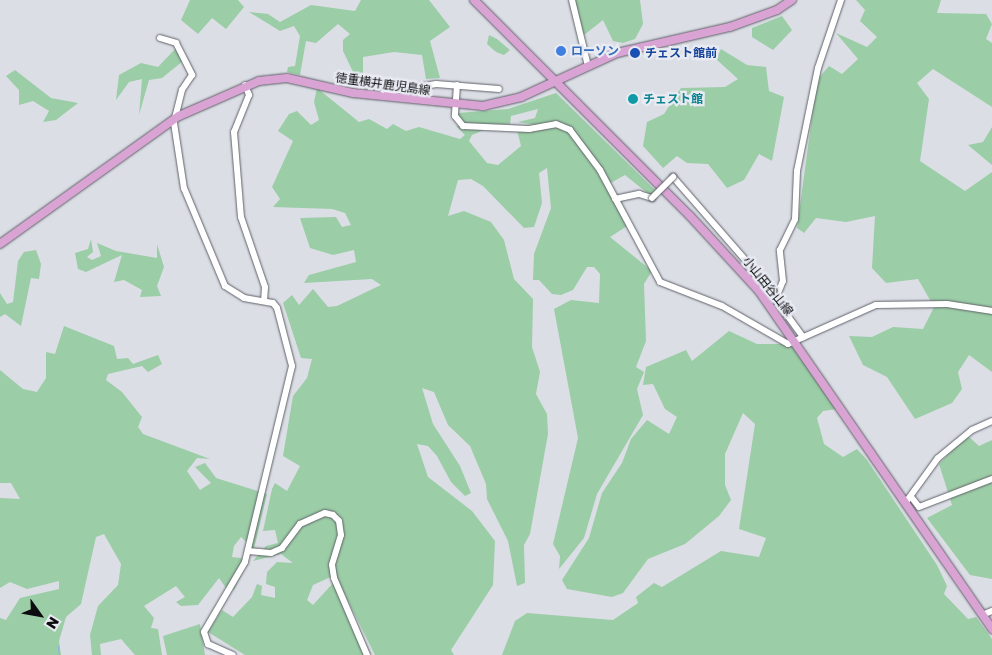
<!DOCTYPE html>
<meta charset="utf-8">
<style>
body{margin:0}
#map{position:relative;width:992px;height:655px;overflow:hidden;background:#dcdee6;font-family:"Golos Text","Noto Sans JP",sans-serif}
div>[style]{position:absolute}
.green>*{inset:0;background:#9bcda6}
.stream>*{height:1px;margin:-0.5px;padding:0 0.5px;transform-origin:0.5px;border-radius:0.5px;background:#89b3e8}
.roads{filter:drop-shadow(0 0 1px #5f6168) drop-shadow(0 0 1px #5f6168)}
.minor>*{height:6px;margin:-3px;padding:0 3px;transform-origin:3px;border-radius:3px;background:#fff}
.major>*{height:8px;margin:-4px;padding:0 4px;transform-origin:4px;border-radius:4px;background:#d9a3d4}
.bridges{filter:drop-shadow(0 0 1px #5f6168) drop-shadow(0 0 1px #5f6168)}
.minor-bridge>*{height:6px;margin:-3px;padding:0 3px;transform-origin:3px;border-radius:3px;background:#fff}
.dots>*{width:14px;height:14px;translate:-50% -50%;box-sizing:border-box;border:2px solid #e9ebf3;border-radius:50%}
span{translate:-50% -50%;white-space:nowrap;text-align:center;line-height:1.15;-webkit-text-stroke:4.5px #e9ebf3;paint-order:stroke}
.shop-label{font-size:12px;color:#366cbe;font-weight:700}
.left{translate:0 -50%;text-align:left}
.transit-label{font-size:12px;color:#164399;font-weight:700}
.street-label{font-size:12px;color:#0d0d10}
.culture-label{font-size:12px;color:#0d838f;font-weight:700}
.north{position:absolute;left:15px;top:590px;width:50px;height:50px;-webkit-text-stroke:4px #e9ebf3;paint-order:stroke;rotate:122deg;font-size:14px;font-weight:700;line-height:20px;text-align:center;color:#0d0d10}
.north::after{content:'';display:block;margin:auto;width:18px;height:22px;background:#0d0d10;clip-path:polygon(50% 0,100% 100%,50% 72%,0 100%)}
</style>
<div id="map">
<div class="green">
<i style="clip-path:polygon(190px 0,238px 0,244px 7px,226px 29px,212px 18px,198px 34px,181px 20px)"></i>
<i style="clip-path:polygon(361px 0,429px 0,450px 27px,430px 41px,440px 78px,426px 79px,422px 55px,394px 52px,363px 57px,363px 76px,355px 76px,343px 51px,343px 40px,350px 34px,338px 24px,316px 43px,306px 41px,300px 75px,287px 72px,288px 67px,295px 66px,300px 36px,294px 26px,280px 31px,249px 12px,268px 14px,280px 22px,311px 5px,355px 11px)"></i>
<i style="clip-path:polygon(574px 0,640px 0,643px 24px,635px 39px,623px 43px,613px 41px,603px 20px,584px 35px,577px 22px)"></i>
<i style="clip-path:polygon(856px 0,941px 0,937px 13px,986px 14px,992px 24px,986px 39px,992px 43px,992px 107px,933px 69px,917px 83px,929px 99px,920px 161px,965px 191px,992px 172px,992px 372px,969px 355px,958px 372px,962px 389px,952px 403px,915px 419px,887px 377px,863px 365px,849px 336px,872px 337px,893px 327px,923px 329px,934px 307px,918px 279px,886px 283px,872px 268px,875px 216px,846px 222px,816px 218px,804px 233px,797px 228px,817px 80px,829px 66px,842px 74px,858px 59px,836px 33px,867px 47px,877px 37px,860px 21px,865px 10px)"></i>
<i style="clip-path:polygon(782px 16px,792px 30px,773px 50px,752px 37px,752px 28px)"></i>
<i style="clip-path:polygon(489px 35px,497px 39px,510px 50px,504px 55px,496px 52px,487px 44px)"></i>
<i style="clip-path:polygon(177px 47px,183px 61px,162px 78px,149px 80px,139px 115px,142px 79px,129px 82px,116px 100px,119px 75px,141px 63px,158px 67px)"></i>
<i style="clip-path:polygon(721px 49px,747px 65px,766px 67px,769px 91px,784px 97px,772px 161px,759px 154px,744px 180px,727px 188px,708px 164px,687px 163px,677px 156px,663px 168px,643px 146px,647px 122px,664px 114px,681px 88px,725px 87px,738px 79px,716px 59px)"></i>
<i style="clip-path:polygon(15px 70px,51px 98px,78px 103px,56px 120px,43px 122px,49px 111px,33px 101px,19px 105px,19px 90px,6px 76px)"></i>
<i style="clip-path:polygon(317px 88px,359px 122px,369px 119px,387px 129px,393px 124px,406px 131px,419px 127px,460px 139px,465px 135px,456px 126px,491px 127px,472px 135px,469px 141px,487px 163px,498px 165px,521px 146px,516px 126px,535px 125px,518px 122px,535px 118px,538px 109px,511px 116px,510px 124px,467px 125px,460px 122px,458px 113px,508px 109px,556px 93px,656px 191px,651px 196px,625px 175px,607px 185px,627px 226px,610px 237px,652px 271px,644px 284px,646px 341px,636px 367px,644px 372px,637px 389px,643px 415px,597px 494px,584px 538px,559px 569px,560px 556px,553px 544px,578px 438px,554px 309px,571px 300px,599px 303px,600px 274px,594px 267px,587px 267px,573px 290px,561px 295px,552px 294px,539px 280px,533px 280px,534px 254px,551px 208px,547px 168px,539px 173px,542px 203px,534px 227px,524px 228px,483px 186px,471px 179px,458px 180px,448px 216px,464px 211px,491px 222px,504px 240px,514px 279px,533px 299px,532px 347px,540px 372px,536px 394px,547px 414px,548px 434px,530px 534px,524px 545px,525px 583px,517px 586px,508px 541px,487px 499px,486px 484px,470px 446px,448px 425px,434px 392px,422px 388px,433px 424px,460px 466px,471px 493px,465px 496px,451px 482px,437px 456px,428px 446px,417px 444px,428px 477px,472px 511px,495px 541px,493px 585px,451px 650px,454px 655px,375px 655px,335px 575px,313px 585px,307px 600px,313px 605px,334px 582px,364px 655px,245px 655px,208px 632px,222px 610px,233px 617px,252px 597px,257px 584px,262px 586px,261px 595px,275px 598px,275px 587px,266px 584px,267px 572px,277px 562px,293px 563px,281px 554px,253px 561px,266px 546px,278px 543px,275px 530px,263px 531px,272px 489px,275px 483px,287px 491px,300px 466px,283px 456px,293px 396px,307px 378px,312px 359px,301px 358px,283px 303px,292px 295px,299px 305px,313px 289px,328px 307px,337px 306px,381px 285px,372px 279px,304px 283px,309px 275px,356px 262px,354px 250px,333px 255px,310px 248px,300px 218px,336px 217px,342px 227px,351px 225px,345px 213px,332px 209px,273px 207px,280px 199px,272px 187px,293px 141px,278px 131px,289px 114px,297px 111px,311px 125px,319px 120px,314px 102px)"></i>
<i style="clip-path:polygon(992px 127px,992px 165px,968px 145px,983px 142px)"></i>
<i style="clip-path:polygon(91px 239px,93px 252px,87px 257px,92px 260px,101px 256px,97px 243px,116px 251px,157px 258px,157px 244px,164px 267px,157px 286px,161px 296px,140px 297px,142px 290px,124px 280px,114px 282px,122px 255px,86px 272px,78px 269px,75px 253px,88px 249px)"></i>
<i style="clip-path:polygon(36px 250px,41px 264px,39px 279px,31px 278px,21px 326px,5px 314px,0 317px,0 293px,7px 304px,13px 302px,18px 261px,24px 252px)"></i>
<i style="clip-path:polygon(64px 326px,114px 346px,117px 359px,128px 358px,133px 364px,158px 355px,162px 364px,148px 372px,142px 366px,108px 374px,106px 380px,122px 392px,142px 417px,138px 427px,143px 434px,210px 459px,197px 458px,187px 471px,200px 490px,211px 483px,195px 467px,205px 463px,216px 478px,267px 494px,254px 549px,241px 537px,234px 546px,232px 557px,249px 559px,234px 590px,226px 588px,219px 578px,198px 605px,181px 606px,176px 602px,185px 597px,176px 586px,144px 606px,154px 618px,151px 628px,158px 629px,162px 655px,135px 655px,121px 639px,100px 644px,101px 655px,92px 655px,90px 635px,98px 606px,118px 585px,121px 564px,104px 534px,96px 537px,81px 604px,66px 617px,59px 641px,61px 655px,0 655px,0 618px,6px 620px,20px 598px,59px 589px,59px 581px,27px 589px,10px 582px,0 588px,0 498px,20px 499px,11px 483px,0 483px,0 370px,23px 389px,37px 392px,46px 378px,46px 352px,55px 354px)"></i>
<i style="clip-path:polygon(729px 331px,757px 344px,792px 344px,837px 409px,823px 411px,817px 418px,824px 444px,843px 457px,857px 449px,867px 460px,937px 565px,947px 586px,944px 594px,968px 619px,976px 617px,992px 639px,992px 655px,502px 655px,515px 621px,527px 613px,613px 620px,638px 603px,636px 597px,654px 583px,662px 587px,721px 551px,759px 557px,766px 538px,739px 529px,755px 424px,743px 413px,725px 454px,725px 485px,731px 500px,719px 516px,685px 544px,648px 559px,623px 593px,612px 597px,567px 589px,562px 580px,589px 538px,602px 493px,622px 463px,631px 439px,647px 420px,669px 434px,677px 417px,665px 409px,653px 384px,643px 385px,646px 367px,686px 350px,692px 361px)"></i>
<i style="clip-path:polygon(967px 435px,979px 446px,992px 440px,992px 579px,970px 575px,927px 518px,952px 505px,939px 464px)"></i>
<i style="clip-path:polygon(200px 624px,205px 655px,167px 655px,163px 636px)"></i>
</div>
<div class="stream">
<i style="left:58px;top:646px;width:9px;rotate:84deg"></i>
</div>
<div class="roads">
<div class="minor">
<i style="left:572px;top:0;width:68px;rotate:76.4deg"></i>
<i style="left:160px;top:38px;width:17px;rotate:17deg"></i>
<i style="left:176px;top:43px;width:36px;rotate:63deg"></i>
<i style="left:192px;top:75px;width:18px;rotate:124deg"></i>
<i style="left:182px;top:90px;width:34px;rotate:104deg"></i>
<i style="left:174px;top:123px;width:66px;rotate:81.3deg"></i>
<i style="left:184px;top:188px;width:106px;rotate:67.3deg"></i>
<i style="left:225px;top:286px;width:22px;rotate:32deg"></i>
<i style="left:244px;top:298px;width:29px;rotate:10deg"></i>
<i style="left:273px;top:303px;width:6px;rotate:51deg"></i>
<i style="left:277px;top:308px;width:60px;rotate:75.5deg"></i>
<i style="left:292px;top:366px;width:202px;rotate:103.5deg"></i>
<i style="left:245px;top:562px;width:81px;rotate:120.4deg"></i>
<i style="left:204px;top:632px;width:13px;rotate:72deg"></i>
<i style="left:208px;top:644px;width:27px;rotate:24deg"></i>
<i style="left:245px;top:85px;width:11px;rotate:68deg"></i>
<i style="left:249px;top:95px;width:40px;rotate:112deg"></i>
<i style="left:234px;top:132px;width:85px;rotate:85.3deg"></i>
<i style="left:241px;top:217px;width:74px;rotate:71.1deg"></i>
<i style="left:265px;top:287px;width:14px;rotate:94deg"></i>
<i style="left:457px;top:85px;width:31px;rotate:94deg"></i>
<i style="left:455px;top:116px;width:13px;rotate:51deg"></i>
<i style="left:463px;top:126px;width:66px;rotate:2.6deg"></i>
<i style="left:529px;top:129px;width:27px;rotate:-10deg"></i>
<i style="left:556px;top:124px;width:15px;rotate:23deg"></i>
<i style="left:570px;top:130px;width:50px;rotate:53.1deg"></i>
<i style="left:600px;top:170px;width:127px;rotate:61.8deg"></i>
<i style="left:660px;top:282px;width:66px;rotate:21.2deg"></i>
<i style="left:722px;top:306px;width:76px;rotate:29.9deg"></i>
<i style="left:788px;top:344px;width:96px;rotate:-23.9deg"></i>
<i style="left:876px;top:305px;width:71px;rotate:-0.8deg"></i>
<i style="left:947px;top:304px;width:46px;rotate:8.8deg"></i>
<i style="left:383px;top:93px;width:54px;rotate:-9.6deg"></i>
<i style="left:436px;top:84px;width:63px;rotate:4.5deg"></i>
<i style="left:673px;top:177px;width:125px;rotate:48.9deg"></i>
<i style="left:755px;top:271px;width:82px;rotate:54deg"></i>
<i style="left:615px;top:199px;width:25px;rotate:-12deg"></i>
<i style="left:639px;top:194px;width:14px;rotate:17deg"></i>
<i style="left:776px;top:298px;width:18px;rotate:-68deg"></i>
<i style="left:783px;top:281px;width:31px;rotate:-96deg"></i>
<i style="left:780px;top:250px;width:34px;rotate:-64deg"></i>
<i style="left:795px;top:219px;width:48px;rotate:-87.6deg"></i>
<i style="left:797px;top:171px;width:105px;rotate:-78.5deg"></i>
<i style="left:818px;top:68px;width:72px;rotate:-71.3deg"></i>
<i style="left:912px;top:498px;width:11px;rotate:52deg"></i>
<i style="left:919px;top:507px;width:78px;rotate:-21deg"></i>
<i style="left:906px;top:502px;width:54px;rotate:-54deg"></i>
<i style="left:938px;top:458px;width:44px;rotate:-39.5deg"></i>
<i style="left:972px;top:430px;width:22px;rotate:-24deg"></i>
<i style="left:248px;top:551px;width:23px;rotate:5deg"></i>
<i style="left:271px;top:553px;width:12px;rotate:-24deg"></i>
<i style="left:282px;top:548px;width:30px;rotate:-53deg"></i>
<i style="left:300px;top:524px;width:27px;rotate:-24deg"></i>
<i style="left:325px;top:513px;width:8px;rotate:14deg"></i>
<i style="left:333px;top:515px;width:8px;rotate:45deg"></i>
<i style="left:339px;top:521px;width:14px;rotate:82deg"></i>
<i style="left:341px;top:535px;width:31px;rotate:107deg"></i>
<i style="left:332px;top:565px;width:13px;rotate:81deg"></i>
<i style="left:334px;top:578px;width:84px;rotate:66.8deg"></i>
<i style="left:982px;top:615px;width:11px;rotate:-22deg"></i>
</div>
<div class="major">
<i style="left:474px;top:0;width:305px;rotate:45deg"></i>
<i style="left:690px;top:216px;width:102px;rotate:47.4deg"></i>
<i style="left:759px;top:291px;width:411px;rotate:55.4deg"></i>
<i style="left:0;top:244px;width:220px;rotate:-35.6deg"></i>
<i style="left:179px;top:116px;width:87px;rotate:-23.6deg"></i>
<i style="left:259px;top:81px;width:28px;rotate:-6deg"></i>
<i style="left:287px;top:78px;width:68px;rotate:12.8deg"></i>
<i style="left:353px;top:93px;width:131px;rotate:5.7deg"></i>
<i style="left:483px;top:106px;width:39px;rotate:-13deg"></i>
<i style="left:521px;top:97px;width:106px;rotate:-24.6deg"></i>
<i style="left:617px;top:53px;width:116px;rotate:-13deg"></i>
<i style="left:730px;top:27px;width:50px;rotate:-19.9deg"></i>
<i style="left:777px;top:10px;width:18px;rotate:-34deg"></i>
</div>
</div>
<div class="bridges">
<div class="minor-bridge">
<i style="left:652px;top:198px;width:30px;rotate:-45deg"></i>
</div>
</div>
<div class="dots">
<i style="left:561px;top:51px;background:#3f7fe0"></i>
<i style="left:635px;top:53px;background:#1a4fb4"></i>
<i style="left:633px;top:99px;background:#0f9aa8"></i>
</div>
<div class="shop-label">
<span class="left" style="left:571px;top:51px">ローソン</span>
</div>
<div class="transit-label">
<span class="left" style="left:645px;top:53px">チェスト館前</span>
</div>
<div class="street-label">
<span style="left:383px;top:84px;rotate:8deg">徳重横井鹿児島線</span>
<span style="left:768px;top:286px;rotate:51deg">小山田谷山線</span>
</div>
<div class="culture-label">
<span class="left" style="left:643px;top:99px">チェスト館</span>
</div>
<div class="north">N</div>
</div>
